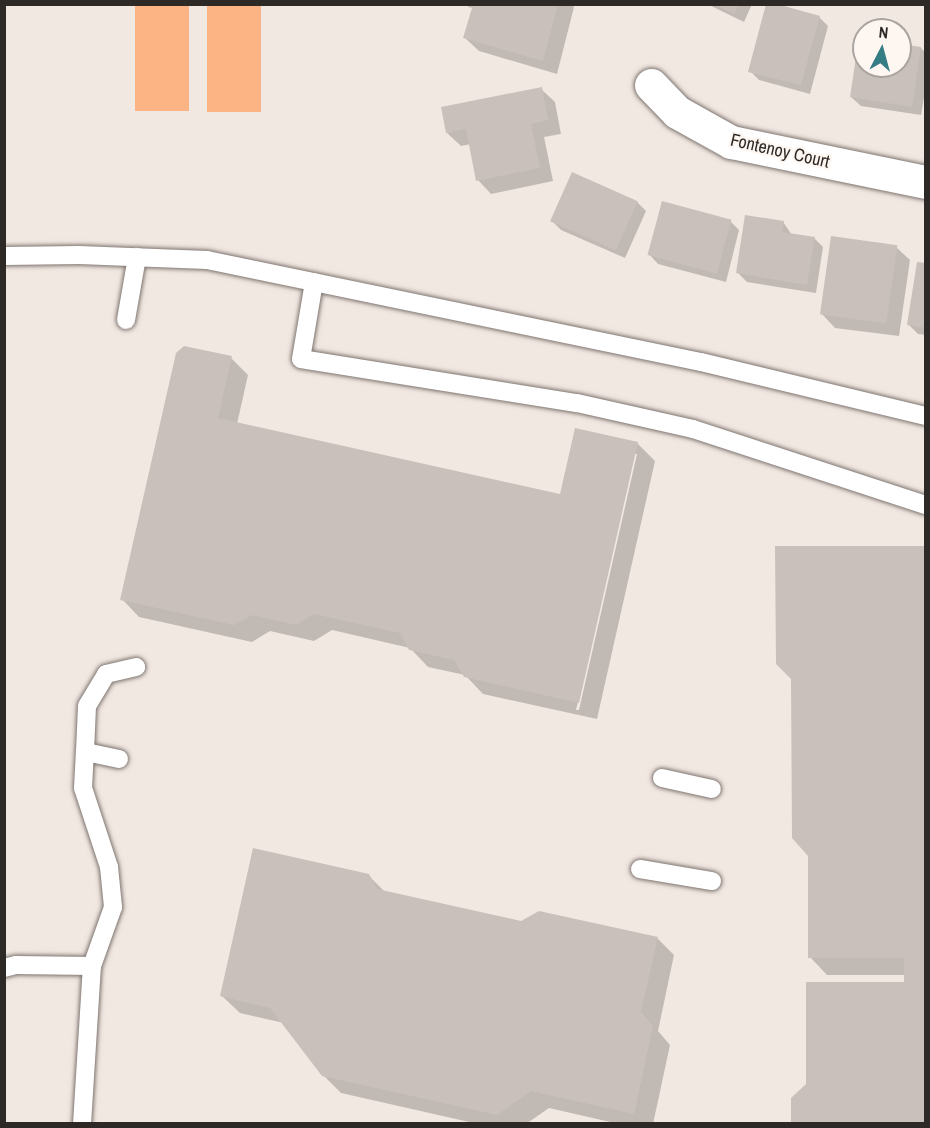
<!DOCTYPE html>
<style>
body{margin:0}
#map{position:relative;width:930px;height:1128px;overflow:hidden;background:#f2e8e2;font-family:"Archivo Narrow",sans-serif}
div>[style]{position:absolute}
.green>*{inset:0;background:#fcb484;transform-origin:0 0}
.shadow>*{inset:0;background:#0003}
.building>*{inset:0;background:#c9c0bb;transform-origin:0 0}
.roads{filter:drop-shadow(0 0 2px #7e7570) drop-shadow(0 0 2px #7e7570)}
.lane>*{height:18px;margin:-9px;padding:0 9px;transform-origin:9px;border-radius:9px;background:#fff}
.street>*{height:33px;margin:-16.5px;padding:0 16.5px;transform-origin:16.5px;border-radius:16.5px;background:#fff}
span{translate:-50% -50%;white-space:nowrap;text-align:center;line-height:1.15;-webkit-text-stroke:4.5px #fef6f1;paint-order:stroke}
.street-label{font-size:18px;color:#2d2927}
.frame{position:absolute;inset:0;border:6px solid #2d2927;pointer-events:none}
.north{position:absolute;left:852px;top:18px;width:60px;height:60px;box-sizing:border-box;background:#fef6f1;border:2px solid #aaa4a0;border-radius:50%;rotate:6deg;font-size:16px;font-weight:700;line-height:24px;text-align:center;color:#2d2927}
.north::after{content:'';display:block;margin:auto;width:21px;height:27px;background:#357d85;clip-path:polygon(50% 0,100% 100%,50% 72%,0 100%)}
</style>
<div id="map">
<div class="green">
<i style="left:135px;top:5px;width:54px;height:106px"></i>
<i style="left:207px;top:5px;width:54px;height:107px"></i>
</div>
<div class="shadow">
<i style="clip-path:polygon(470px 4px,571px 4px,574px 7px,557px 74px,479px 51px,465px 38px,473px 10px)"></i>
<i style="clip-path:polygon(707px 4px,752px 4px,744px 22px)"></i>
<i style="clip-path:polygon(819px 17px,828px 26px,810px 94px,759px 80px,750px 71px)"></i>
<i style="clip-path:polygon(864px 39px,864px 66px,900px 66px,900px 45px,921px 48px,926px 53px,926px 86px,921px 115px,861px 106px,851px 97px)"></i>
<i style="clip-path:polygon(541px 89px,555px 102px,561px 134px,544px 137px,553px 181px,491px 194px,478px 180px,471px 144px,461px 146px,447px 133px)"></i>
<i style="clip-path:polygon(637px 202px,646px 211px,625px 258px,561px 230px,552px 221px)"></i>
<i style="clip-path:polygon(730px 221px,739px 230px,726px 282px,658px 264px,649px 254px)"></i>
<i style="clip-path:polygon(783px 222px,792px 235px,814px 238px,823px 247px,816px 293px,747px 282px,738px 273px)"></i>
<i style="clip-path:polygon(896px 247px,910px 260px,899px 336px,835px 328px,822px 314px)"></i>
<i style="clip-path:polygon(926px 265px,926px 335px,918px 334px,909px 325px)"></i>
<i style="clip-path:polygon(evenodd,231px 358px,248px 375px,237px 424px,561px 496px,637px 443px,655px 461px,597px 719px,483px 694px,465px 675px,428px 667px,410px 648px,332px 630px,314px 641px,270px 631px,252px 642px,139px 617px,122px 599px,231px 358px,634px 454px,637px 454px,579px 710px,576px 710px,634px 454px)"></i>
<i style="clip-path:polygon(926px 547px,906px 983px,906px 975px,827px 975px,810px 957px)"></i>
<i style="clip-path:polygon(368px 875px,386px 893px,521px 922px,657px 938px,674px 955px,658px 1031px,670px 1045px,653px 1124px,619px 1124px,549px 1108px,526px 1124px,478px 1124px,341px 1093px,323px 1075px,284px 1023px,240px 1013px,222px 996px)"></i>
</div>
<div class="building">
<i style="clip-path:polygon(468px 4px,558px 4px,543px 61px,463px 38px,472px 8px,468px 7px)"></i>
<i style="clip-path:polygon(714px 4px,739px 4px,734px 14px)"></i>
<i style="clip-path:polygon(766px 4px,777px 4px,820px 16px,801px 85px,748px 72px)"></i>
<i style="clip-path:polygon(859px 37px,864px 38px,864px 66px,900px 66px,900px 44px,921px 47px,912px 107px,850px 97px)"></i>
<i style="clip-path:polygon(542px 87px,548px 120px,531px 124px,540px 168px,476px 181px,466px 129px,446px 133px,441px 107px)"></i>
<i style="left:572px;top:172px;width:72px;height:54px;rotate:24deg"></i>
<i style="left:662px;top:201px;width:72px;height:56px;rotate:15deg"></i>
<i style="clip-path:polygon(745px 215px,784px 221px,782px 232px,815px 237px,807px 285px,736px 273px)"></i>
<i style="left:831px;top:236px;width:67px;height:79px;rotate:8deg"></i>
<i style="clip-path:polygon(917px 262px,926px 263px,926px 328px,907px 325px)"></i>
<i style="clip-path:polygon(184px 346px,232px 356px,218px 418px,560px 494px,575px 428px,638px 442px,579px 703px,464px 677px,454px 660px,409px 650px,400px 633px,314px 614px,296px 625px,252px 615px,234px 625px,120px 600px,176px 353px)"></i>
<i style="clip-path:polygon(775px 546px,926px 546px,926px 1124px,791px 1124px,791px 1098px,806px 1084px,806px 982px,904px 982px,904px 958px,808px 958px,808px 856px,792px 838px,791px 679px,776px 664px)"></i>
<i style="clip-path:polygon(253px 848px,369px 874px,377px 889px,521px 921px,539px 911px,658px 937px,641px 1012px,653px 1026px,634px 1114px,531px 1091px,497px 1115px,322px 1076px,270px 1008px,220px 996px)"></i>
</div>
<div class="roads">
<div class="lane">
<i style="left:4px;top:256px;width:75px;rotate:-0.8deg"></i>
<i style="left:79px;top:255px;width:128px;rotate:2.2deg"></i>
<i style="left:207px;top:260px;width:504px;rotate:11.67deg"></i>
<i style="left:701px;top:362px;width:231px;rotate:13.5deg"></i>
<i style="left:314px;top:282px;width:78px;rotate:99.6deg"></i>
<i style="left:301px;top:359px;width:279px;rotate:9.1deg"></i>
<i style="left:577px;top:403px;width:119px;rotate:12.6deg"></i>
<i style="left:693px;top:429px;width:245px;rotate:18.1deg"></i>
<i style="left:126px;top:320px;width:64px;rotate:-80.1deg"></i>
<i style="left:119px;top:759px;width:35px;rotate:-168deg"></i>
<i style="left:85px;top:752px;width:46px;rotate:-87.5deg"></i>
<i style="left:87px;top:706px;width:37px;rotate:-59deg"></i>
<i style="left:106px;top:674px;width:31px;rotate:-13deg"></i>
<i style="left:662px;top:778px;width:51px;rotate:12.4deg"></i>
<i style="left:640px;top:869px;width:73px;rotate:9.5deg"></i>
<i style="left:4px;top:968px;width:12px;rotate:-14deg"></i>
<i style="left:16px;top:965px;width:76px;rotate:0.8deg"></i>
<i style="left:82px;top:1124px;width:158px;rotate:-86.4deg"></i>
<i style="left:92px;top:966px;width:63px;rotate:-70.4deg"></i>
<i style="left:113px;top:907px;width:40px;rotate:-95.7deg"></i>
<i style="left:109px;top:867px;width:83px;rotate:-108.2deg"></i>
<i style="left:83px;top:788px;width:36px;rotate:-87deg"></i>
</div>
<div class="street">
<i style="left:651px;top:85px;width:37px;rotate:46deg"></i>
<i style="left:677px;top:112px;width:62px;rotate:29.1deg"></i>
<i style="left:731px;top:142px;width:199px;rotate:11.6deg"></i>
</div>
</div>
<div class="street-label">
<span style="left:780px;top:151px;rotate:13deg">Fontenoy Court</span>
</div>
<div class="frame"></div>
<div class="north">N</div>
</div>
